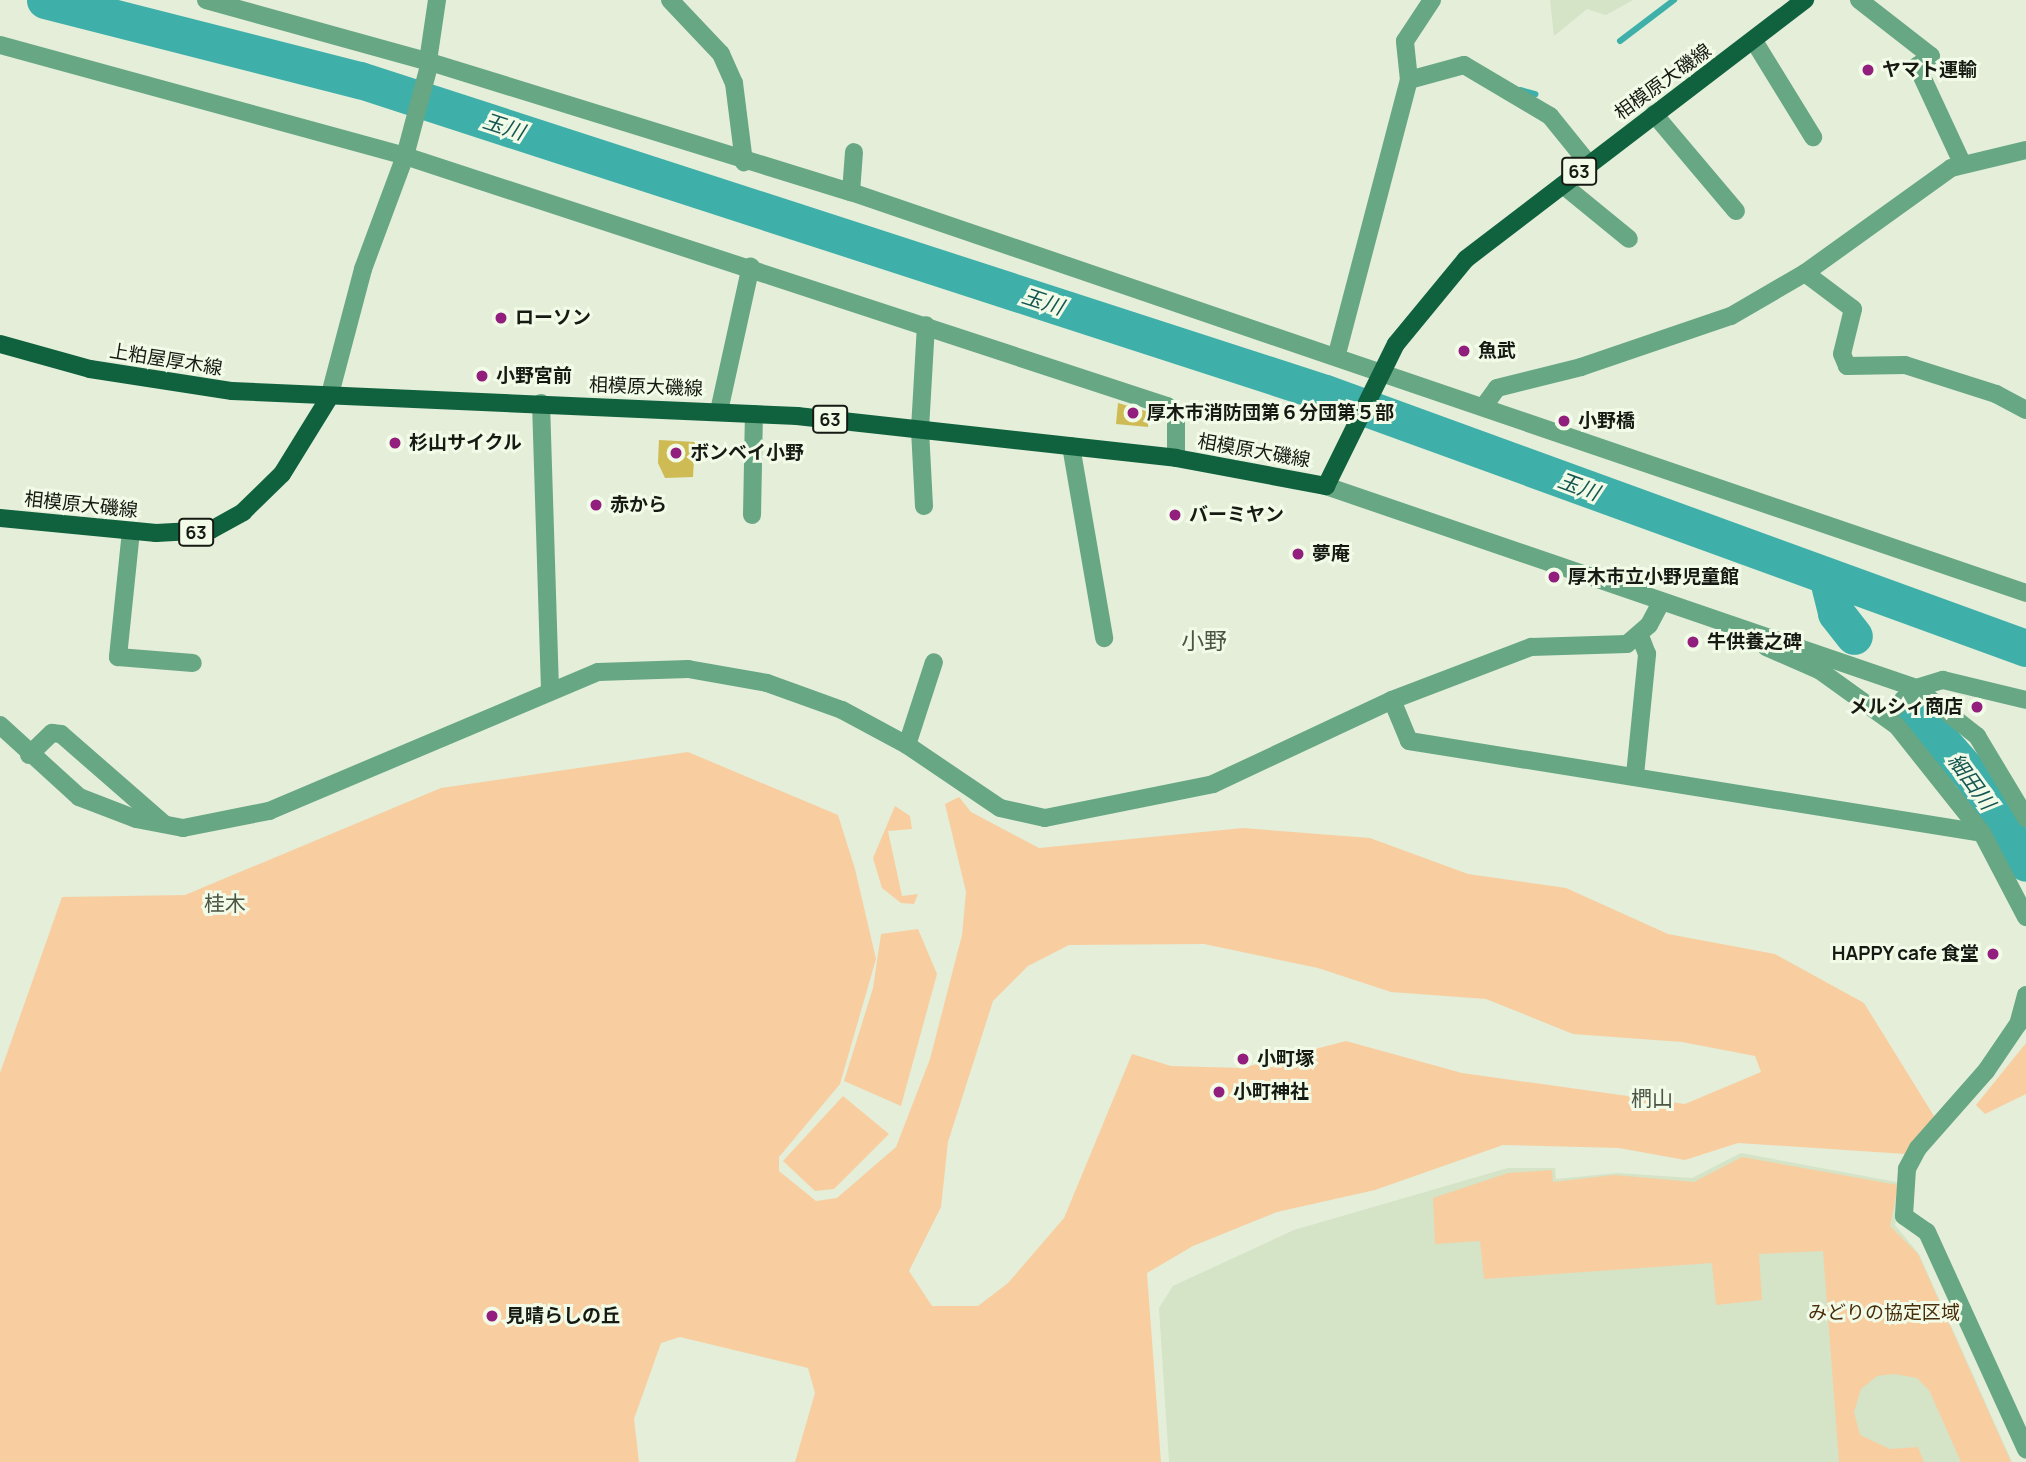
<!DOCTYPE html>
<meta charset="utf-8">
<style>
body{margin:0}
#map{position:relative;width:2026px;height:1462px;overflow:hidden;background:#e4eed9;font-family:Manrope,"Noto Sans JP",sans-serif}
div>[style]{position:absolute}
.built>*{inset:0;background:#d5e3c7}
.green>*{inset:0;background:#f8cea1}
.stream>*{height:6px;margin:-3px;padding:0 3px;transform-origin:3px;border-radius:3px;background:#3eafa9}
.river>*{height:37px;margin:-18.5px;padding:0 18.5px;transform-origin:18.5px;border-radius:18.5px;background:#3eafa9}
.building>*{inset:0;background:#cfbb53}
.minor>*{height:18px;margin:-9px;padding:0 9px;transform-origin:9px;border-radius:9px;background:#67a784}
.major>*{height:18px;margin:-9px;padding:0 9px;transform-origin:9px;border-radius:9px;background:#10623f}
.dots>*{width:19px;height:19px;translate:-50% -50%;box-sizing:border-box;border:4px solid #f1fbe7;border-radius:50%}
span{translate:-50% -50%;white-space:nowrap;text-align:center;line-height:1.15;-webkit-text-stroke:6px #f1fbe7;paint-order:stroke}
.shield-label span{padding:2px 5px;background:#f1fbe7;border:2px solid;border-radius:5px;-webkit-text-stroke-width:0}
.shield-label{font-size:18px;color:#161a13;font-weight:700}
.poi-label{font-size:19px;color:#161a13;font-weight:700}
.left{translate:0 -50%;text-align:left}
.right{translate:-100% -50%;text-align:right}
.street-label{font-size:19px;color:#161a13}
.park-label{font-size:19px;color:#482d0a}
.water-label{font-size:21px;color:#165652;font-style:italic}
.neighbourhood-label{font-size:21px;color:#4c5543}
.quarter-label{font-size:23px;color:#4c5543}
</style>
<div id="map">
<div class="built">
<i style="clip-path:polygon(1550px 0,1633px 0,1606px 15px,1587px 9px,1554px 36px)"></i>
<i style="clip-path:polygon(1741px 1153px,1902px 1183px,1895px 1225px,1919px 1254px,2012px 1462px,1169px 1462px,1159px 1308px,1173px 1286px,1294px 1230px,1508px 1168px,1555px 1168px,1556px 1179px,1617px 1173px,1692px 1178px)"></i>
</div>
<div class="green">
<i style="clip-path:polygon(evenodd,688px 752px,838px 815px,855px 869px,876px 959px,840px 1084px,779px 1157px,779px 1171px,816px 1201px,837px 1198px,896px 1147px,930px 1059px,962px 935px,966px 892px,945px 804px,959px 797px,971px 812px,1039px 848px,1243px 828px,1370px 838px,1468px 874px,1566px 888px,1668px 934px,1775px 954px,1864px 1003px,1934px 1116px,1921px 1155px,1738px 1143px,1685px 1160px,1619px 1148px,1503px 1145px,1375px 1190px,1277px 1212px,1193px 1246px,1147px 1273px,1161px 1462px,795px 1462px,815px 1393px,808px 1368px,680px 1337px,661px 1343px,634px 1419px,639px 1462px,0 1462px,0 1073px,62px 897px,185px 895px,441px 788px,688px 752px,1204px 944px,1318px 968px,1391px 992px,1486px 999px,1573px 1034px,1682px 1042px,1755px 1056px,1761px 1072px,1685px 1104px,1462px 1073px,1346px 1041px,1242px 1068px,1171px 1066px,1132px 1054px,1064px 1218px,1008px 1283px,978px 1306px,932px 1306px,909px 1271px,941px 1207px,948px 1142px,993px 1001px,1028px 966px,1069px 945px,1204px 944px)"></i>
<i style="clip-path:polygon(895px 806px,910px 816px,912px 829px,888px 831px,902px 896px,918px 894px,914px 904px,901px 903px,882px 888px,873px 858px)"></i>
<i style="clip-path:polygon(918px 929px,937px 974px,901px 1106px,844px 1081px,873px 988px,881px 934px)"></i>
<i style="clip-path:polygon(2026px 1043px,2026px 1094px,1985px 1114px,1976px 1105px)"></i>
<i style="clip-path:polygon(843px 1096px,889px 1134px,834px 1189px,815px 1191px,783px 1161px)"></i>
<i style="clip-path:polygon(1742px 1157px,1898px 1185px,1890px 1226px,1918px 1254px,2011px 1462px,1961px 1462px,1929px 1390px,1917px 1378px,1894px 1374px,1877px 1376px,1861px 1389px,1854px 1412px,1860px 1435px,1890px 1449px,1918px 1447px,1924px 1462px,1839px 1462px,1823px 1251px,1759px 1254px,1762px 1300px,1716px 1305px,1712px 1263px,1484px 1279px,1480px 1241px,1435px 1244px,1433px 1198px,1508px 1173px,1552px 1170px,1553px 1182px,1614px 1175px,1694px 1182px)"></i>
</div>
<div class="stream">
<i style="left:1620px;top:41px;width:68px;rotate:-37.2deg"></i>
<i style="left:1520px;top:90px;width:16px;rotate:15deg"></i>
</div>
<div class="river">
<i style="left:45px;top:0;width:325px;rotate:14.3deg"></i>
<i style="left:360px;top:80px;width:1014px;rotate:17.97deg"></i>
<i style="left:1325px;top:393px;width:746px;rotate:19.99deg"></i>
<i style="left:1827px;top:576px;width:38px;rotate:76deg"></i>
<i style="left:1836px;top:613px;width:29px;rotate:52deg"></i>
<i style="left:1910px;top:705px;width:94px;rotate:48.9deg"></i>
<i style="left:1972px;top:776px;width:102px;rotate:58.2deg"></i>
</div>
<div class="building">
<i style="clip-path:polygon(1118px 403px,1149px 412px,1148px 427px,1116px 424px)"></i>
<i style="clip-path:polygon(659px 440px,695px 442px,693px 477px,665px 478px,658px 463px)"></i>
</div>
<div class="minor">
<i style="left:206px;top:0;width:232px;rotate:15.5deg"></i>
<i style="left:430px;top:62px;width:441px;rotate:17.2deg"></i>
<i style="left:851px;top:192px;width:1242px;rotate:18.84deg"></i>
<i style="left:670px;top:0;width:74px;rotate:46.6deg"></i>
<i style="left:721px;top:54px;width:32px;rotate:66deg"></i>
<i style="left:734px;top:83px;width:80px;rotate:82.8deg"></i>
<i style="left:1859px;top:0;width:91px;rotate:37.9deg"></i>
<i style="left:1931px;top:56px;width:17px;rotate:144deg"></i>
<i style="left:1917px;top:66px;width:107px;rotate:65.1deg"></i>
<i style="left:1754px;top:41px;width:113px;rotate:58.4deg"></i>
<i style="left:0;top:45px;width:420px;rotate:15.3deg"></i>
<i style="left:405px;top:156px;width:802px;rotate:18.16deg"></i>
<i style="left:1167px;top:406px;width:14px;rotate:51deg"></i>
<i style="left:1176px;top:417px;width:41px;rotate:90deg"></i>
<i style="left:428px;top:61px;width:62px;rotate:-81.6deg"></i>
<i style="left:1409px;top:80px;width:39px;rotate:-96deg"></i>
<i style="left:1405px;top:41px;width:49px;rotate:-56.6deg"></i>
<i style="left:1654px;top:114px;width:127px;rotate:49.8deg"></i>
<i style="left:1563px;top:185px;width:85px;rotate:39.3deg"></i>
<i style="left:851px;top:192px;width:40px;rotate:-85.7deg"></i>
<i style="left:1805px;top:273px;width:60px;rotate:36.9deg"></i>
<i style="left:1853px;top:309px;width:46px;rotate:103.7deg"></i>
<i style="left:1842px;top:354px;width:13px;rotate:67deg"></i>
<i style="left:1847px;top:366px;width:58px;rotate:-1deg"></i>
<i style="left:1905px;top:365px;width:96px;rotate:17.7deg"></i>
<i style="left:1996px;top:394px;width:34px;rotate:28deg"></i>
<i style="left:1337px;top:354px;width:283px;rotate:-75.3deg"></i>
<i style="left:1409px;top:80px;width:57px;rotate:-15.3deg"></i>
<i style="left:1464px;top:65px;width:100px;rotate:30.7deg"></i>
<i style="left:1550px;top:116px;width:60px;rotate:51deg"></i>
<i style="left:329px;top:398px;width:133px;rotate:-75.2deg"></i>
<i style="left:363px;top:269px;width:121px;rotate:-69.6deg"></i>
<i style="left:405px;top:156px;width:97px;rotate:-75.1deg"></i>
<i style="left:541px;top:403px;width:288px;rotate:88.2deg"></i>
<i style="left:1484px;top:406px;width:22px;rotate:-54deg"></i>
<i style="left:1497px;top:388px;width:87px;rotate:-14deg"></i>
<i style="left:1581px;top:367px;width:158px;rotate:-18.8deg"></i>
<i style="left:1731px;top:316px;width:86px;rotate:-30.2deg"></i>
<i style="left:1805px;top:273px;width:180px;rotate:-35.7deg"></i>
<i style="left:1951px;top:168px;width:77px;rotate:-13.5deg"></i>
<i style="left:719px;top:411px;width:148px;rotate:-77.6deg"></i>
<i style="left:1071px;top:446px;width:195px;rotate:80.2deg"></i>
<i style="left:1326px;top:486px;width:624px;rotate:18.9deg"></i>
<i style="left:1916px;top:688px;width:78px;rotate:38.2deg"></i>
<i style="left:1977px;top:736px;width:96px;rotate:59.1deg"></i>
<i style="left:924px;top:506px;width:77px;rotate:-93deg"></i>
<i style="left:920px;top:429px;width:104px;rotate:-86.7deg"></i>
<i style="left:752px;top:515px;width:101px;rotate:-88.9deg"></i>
<i style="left:131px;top:531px;width:127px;rotate:95.9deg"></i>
<i style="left:118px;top:657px;width:75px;rotate:4.6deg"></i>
<i style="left:1766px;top:647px;width:58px;rotate:23.5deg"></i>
<i style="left:1819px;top:670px;width:96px;rotate:35.7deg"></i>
<i style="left:1897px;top:726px;width:137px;rotate:51.5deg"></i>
<i style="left:1982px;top:833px;width:95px;rotate:62.4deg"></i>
<i style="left:1392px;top:700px;width:44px;rotate:67.5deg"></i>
<i style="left:1409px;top:741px;width:580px;rotate:9.12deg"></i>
<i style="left:1886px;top:716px;width:41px;rotate:-43deg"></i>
<i style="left:1916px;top:688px;width:28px;rotate:-17deg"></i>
<i style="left:1943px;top:680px;width:85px;rotate:13.5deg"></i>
<i style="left:0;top:725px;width:107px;rotate:42.3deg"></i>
<i style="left:79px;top:797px;width:61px;rotate:21.1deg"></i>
<i style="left:136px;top:819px;width:48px;rotate:10.8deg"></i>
<i style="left:183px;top:828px;width:88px;rotate:-11.2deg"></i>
<i style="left:269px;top:811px;width:357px;rotate:-22.9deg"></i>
<i style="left:598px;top:672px;width:90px;rotate:-1.9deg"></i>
<i style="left:688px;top:669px;width:80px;rotate:10deg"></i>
<i style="left:767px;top:683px;width:80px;rotate:19.8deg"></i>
<i style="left:842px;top:710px;width:74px;rotate:28.3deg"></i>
<i style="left:907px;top:745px;width:112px;rotate:34.1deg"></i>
<i style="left:1000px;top:808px;width:46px;rotate:12.5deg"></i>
<i style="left:1045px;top:818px;width:171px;rotate:-11.4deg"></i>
<i style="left:1213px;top:784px;width:198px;rotate:-25.1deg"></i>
<i style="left:1392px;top:700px;width:149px;rotate:-20.9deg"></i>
<i style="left:1531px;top:647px;width:96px;rotate:-1.8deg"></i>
<i style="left:1627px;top:644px;width:29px;rotate:-41deg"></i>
<i style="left:1649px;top:625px;width:24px;rotate:-62deg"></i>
<i style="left:907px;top:745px;width:87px;rotate:-72deg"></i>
<i style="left:29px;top:755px;width:32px;rotate:-44deg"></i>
<i style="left:52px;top:733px;width:9px;rotate:6deg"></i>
<i style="left:61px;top:734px;width:137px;rotate:41.1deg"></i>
<i style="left:1635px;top:775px;width:122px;rotate:-84.3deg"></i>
<i style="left:1647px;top:654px;width:19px;rotate:-111deg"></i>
<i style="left:2026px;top:995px;width:30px;rotate:105deg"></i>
<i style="left:2018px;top:1024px;width:57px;rotate:124.2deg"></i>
<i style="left:1986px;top:1071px;width:103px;rotate:131.4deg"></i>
<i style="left:1918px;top:1148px;width:24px;rotate:118deg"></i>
<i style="left:1907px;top:1169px;width:47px;rotate:93.7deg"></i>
<i style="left:1904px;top:1216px;width:28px;rotate:35deg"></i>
<i style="left:1927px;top:1232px;width:239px;rotate:65.5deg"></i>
</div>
<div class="major">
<i style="left:0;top:344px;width:93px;rotate:15.5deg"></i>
<i style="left:90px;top:369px;width:144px;rotate:8.8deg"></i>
<i style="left:232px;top:391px;width:566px;rotate:2.53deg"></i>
<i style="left:797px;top:416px;width:381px;rotate:6.3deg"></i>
<i style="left:1176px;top:458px;width:153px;rotate:10.6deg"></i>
<i style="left:1326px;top:486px;width:158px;rotate:-63.8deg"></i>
<i style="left:1396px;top:344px;width:110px;rotate:-50.5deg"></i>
<i style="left:1466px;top:259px;width:427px;rotate:-37.4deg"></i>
<i style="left:0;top:518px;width:157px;rotate:5.5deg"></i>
<i style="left:156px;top:533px;width:55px;rotate:-3.1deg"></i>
<i style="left:211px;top:530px;width:37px;rotate:-29deg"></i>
<i style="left:243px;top:512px;width:54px;rotate:-44.3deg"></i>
<i style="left:282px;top:474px;width:89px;rotate:-58.3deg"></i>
</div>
<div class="dots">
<i style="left:1868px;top:70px;background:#921e7d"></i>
<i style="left:501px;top:318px;background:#921e7d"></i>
<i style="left:1464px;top:351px;background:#921e7d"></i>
<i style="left:482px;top:376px;background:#921e7d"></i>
<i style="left:1133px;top:413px;background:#921e7d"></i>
<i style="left:1564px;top:421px;background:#921e7d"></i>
<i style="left:395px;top:443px;background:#921e7d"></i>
<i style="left:676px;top:453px;background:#921e7d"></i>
<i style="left:596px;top:505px;background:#921e7d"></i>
<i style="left:1175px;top:515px;background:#921e7d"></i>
<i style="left:1298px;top:554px;background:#921e7d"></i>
<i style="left:1554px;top:577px;background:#921e7d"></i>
<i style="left:1693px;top:642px;background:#921e7d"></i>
<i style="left:1977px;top:707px;background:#921e7d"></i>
<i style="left:1993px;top:954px;background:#921e7d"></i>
<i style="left:1243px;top:1059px;background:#921e7d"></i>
<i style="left:1219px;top:1092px;background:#921e7d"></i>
<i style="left:492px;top:1316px;background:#921e7d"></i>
</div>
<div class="shield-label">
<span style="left:1579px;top:171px">63</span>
<span style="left:830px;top:419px">63</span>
<span style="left:196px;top:532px">63</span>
</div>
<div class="poi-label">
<span class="left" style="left:1882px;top:70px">ヤマト運輸</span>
<span class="left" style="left:515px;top:318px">ローソン</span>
<span class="left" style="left:1478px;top:351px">魚武</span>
<span class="left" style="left:496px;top:376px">小野宮前</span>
<span class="left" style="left:1147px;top:413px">厚木市消防団第６分団第５部</span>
<span class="left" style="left:1578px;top:421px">小野橋</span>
<span class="left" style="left:409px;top:443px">杉山サイクル</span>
<span class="left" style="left:690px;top:453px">ボンベイ小野</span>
<span class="left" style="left:610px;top:505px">赤から</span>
<span class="left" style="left:1189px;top:515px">バーミヤン</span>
<span class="left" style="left:1312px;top:554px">夢庵</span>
<span class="left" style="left:1568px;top:577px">厚木市立小野児童館</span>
<span class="left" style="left:1707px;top:642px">牛供養之碑</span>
<span class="right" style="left:1963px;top:707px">メルシィ商店</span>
<span class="right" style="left:1979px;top:954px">HAPPY cafe 食堂</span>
<span class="left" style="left:1257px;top:1059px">小町塚</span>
<span class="left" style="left:1233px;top:1092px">小町神社</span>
<span class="left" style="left:506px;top:1316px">見晴らしの丘</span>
</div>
<div class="street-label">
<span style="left:1663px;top:82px;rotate:-36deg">相模原大磯線</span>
<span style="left:166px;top:360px;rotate:9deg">上粕屋厚木線</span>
<span style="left:646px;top:387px;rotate:2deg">相模原大磯線</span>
<span style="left:1254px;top:451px;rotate:10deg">相模原大磯線</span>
<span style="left:81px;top:505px;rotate:6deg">相模原大磯線</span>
</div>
<div class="park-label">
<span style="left:1884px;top:1313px">みどりの協定区域</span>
</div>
<div class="water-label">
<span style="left:504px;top:126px;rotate:18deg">玉川</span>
<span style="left:1043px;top:301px;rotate:18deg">玉川</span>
<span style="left:1579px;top:486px;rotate:20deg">玉川</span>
<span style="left:1972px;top:781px;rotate:54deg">細田川</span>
</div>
<div class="neighbourhood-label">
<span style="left:225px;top:903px">桂木</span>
<span style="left:1652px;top:1098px">椚山</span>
</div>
<div class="quarter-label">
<span style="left:1204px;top:640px">小野</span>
</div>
</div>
